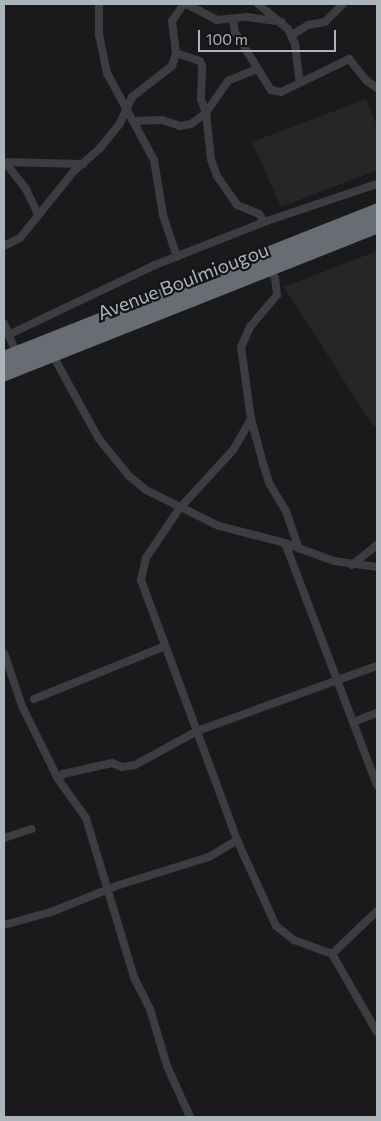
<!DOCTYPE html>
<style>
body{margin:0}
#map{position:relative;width:381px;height:1121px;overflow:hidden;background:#1a1a1c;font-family:Commissioner,sans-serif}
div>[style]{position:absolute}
.built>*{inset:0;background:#262629}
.street>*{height:8px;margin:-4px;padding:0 4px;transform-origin:4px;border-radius:4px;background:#3b3d41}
.highway>*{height:15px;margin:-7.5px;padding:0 7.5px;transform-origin:7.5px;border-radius:7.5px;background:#676d72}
span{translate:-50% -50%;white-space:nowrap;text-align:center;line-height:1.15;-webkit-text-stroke:4.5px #151517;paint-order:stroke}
.street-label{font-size:19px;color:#acb5bb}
.frame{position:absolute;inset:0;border:5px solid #acb5bb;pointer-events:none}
.scale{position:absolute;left:198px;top:30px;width:138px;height:22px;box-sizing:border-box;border:2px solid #acb5bb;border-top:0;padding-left:6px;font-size:15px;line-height:18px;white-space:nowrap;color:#acb5bb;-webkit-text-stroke:4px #151517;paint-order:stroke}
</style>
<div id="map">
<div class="built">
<i style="clip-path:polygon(366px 99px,377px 126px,377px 170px,281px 207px,252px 142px)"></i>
<i style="clip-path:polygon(377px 251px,377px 425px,373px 426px,284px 287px)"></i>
</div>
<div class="street">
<i style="left:99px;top:4px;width:31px;rotate:90deg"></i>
<i style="left:99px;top:35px;width:39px;rotate:78deg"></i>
<i style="left:107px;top:73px;width:99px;rotate:61.6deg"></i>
<i style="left:154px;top:160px;width:56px;rotate:80.7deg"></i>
<i style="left:163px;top:215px;width:44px;rotate:71.6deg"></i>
<i style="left:186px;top:4px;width:35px;rotate:27deg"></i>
<i style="left:217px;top:20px;width:30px;rotate:-6deg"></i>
<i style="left:247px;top:17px;width:35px;rotate:8deg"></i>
<i style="left:258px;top:4px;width:39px;rotate:40deg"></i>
<i style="left:288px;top:29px;width:17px;rotate:65deg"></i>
<i style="left:295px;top:44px;width:38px;rotate:83deg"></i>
<i style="left:233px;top:20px;width:12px;rotate:81deg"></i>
<i style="left:235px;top:32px;width:68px;rotate:58.2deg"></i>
<i style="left:271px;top:90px;width:10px;rotate:11deg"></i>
<i style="left:281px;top:92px;width:76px;rotate:-25.9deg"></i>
<i style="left:349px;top:59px;width:28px;rotate:51deg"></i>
<i style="left:367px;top:81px;width:12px;rotate:35deg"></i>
<i style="left:292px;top:35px;width:19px;rotate:-32deg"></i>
<i style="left:308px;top:25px;width:17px;rotate:-10deg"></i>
<i style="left:325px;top:22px;width:25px;rotate:-45deg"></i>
<i style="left:257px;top:69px;width:31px;rotate:158deg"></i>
<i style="left:228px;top:81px;width:39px;rotate:125deg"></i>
<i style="left:206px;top:113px;width:46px;rotate:83.8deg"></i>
<i style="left:211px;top:159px;width:18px;rotate:71deg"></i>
<i style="left:217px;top:176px;width:35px;rotate:55deg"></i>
<i style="left:237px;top:205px;width:24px;rotate:22deg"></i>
<i style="left:259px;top:214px;width:9px;rotate:58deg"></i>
<i style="left:135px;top:121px;width:27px;rotate:-2deg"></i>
<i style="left:162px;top:120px;width:19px;rotate:18deg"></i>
<i style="left:180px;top:126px;width:11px;rotate:-10deg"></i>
<i style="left:191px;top:124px;width:19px;rotate:-36deg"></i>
<i style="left:206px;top:113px;width:15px;rotate:-110deg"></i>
<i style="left:201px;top:99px;width:33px;rotate:-88deg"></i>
<i style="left:202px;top:66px;width:5px;rotate:-112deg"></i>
<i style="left:200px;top:61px;width:25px;rotate:-162deg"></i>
<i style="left:38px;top:214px;width:28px;rotate:-116deg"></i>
<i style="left:26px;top:189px;width:34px;rotate:-128deg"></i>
<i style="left:5px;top:162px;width:78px;rotate:1.5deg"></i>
<i style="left:4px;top:246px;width:18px;rotate:-27deg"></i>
<i style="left:20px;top:238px;width:86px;rotate:-51.1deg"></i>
<i style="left:74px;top:171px;width:35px;rotate:-41deg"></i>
<i style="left:100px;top:148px;width:32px;rotate:-51deg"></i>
<i style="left:120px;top:123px;width:29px;rotate:-65deg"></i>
<i style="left:132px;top:97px;width:51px;rotate:-37.8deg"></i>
<i style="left:172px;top:66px;width:14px;rotate:-73deg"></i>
<i style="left:176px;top:53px;width:32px;rotate:-97deg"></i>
<i style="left:172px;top:21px;width:21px;rotate:-55deg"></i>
<i style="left:269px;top:269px;width:11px;rotate:56deg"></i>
<i style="left:275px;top:278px;width:17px;rotate:83deg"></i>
<i style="left:277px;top:295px;width:42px;rotate:130.2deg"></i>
<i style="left:250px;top:327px;width:22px;rotate:114deg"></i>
<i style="left:241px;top:347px;width:73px;rotate:82.1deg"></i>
<i style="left:251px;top:419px;width:46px;rotate:74.7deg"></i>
<i style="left:263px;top:463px;width:21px;rotate:73deg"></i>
<i style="left:269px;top:483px;width:33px;rotate:59deg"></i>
<i style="left:286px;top:511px;width:40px;rotate:71.1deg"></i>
<i style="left:4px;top:323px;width:32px;rotate:68deg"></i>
<i style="left:8px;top:335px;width:163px;rotate:-25.5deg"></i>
<i style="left:155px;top:265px;width:117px;rotate:-21.5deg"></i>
<i style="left:264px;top:222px;width:119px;rotate:-18.6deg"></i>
<i style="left:52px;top:354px;width:97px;rotate:61.1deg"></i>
<i style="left:99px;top:439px;width:48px;rotate:51deg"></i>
<i style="left:129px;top:476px;width:22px;rotate:39deg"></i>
<i style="left:146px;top:490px;width:81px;rotate:26.3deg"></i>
<i style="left:219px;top:526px;width:68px;rotate:14.4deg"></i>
<i style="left:285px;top:543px;width:52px;rotate:20.2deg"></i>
<i style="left:334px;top:561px;width:43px;rotate:7.9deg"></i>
<i style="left:251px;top:419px;width:34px;rotate:120deg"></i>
<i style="left:234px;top:449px;width:81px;rotate:132.5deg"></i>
<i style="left:179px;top:509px;width:59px;rotate:124deg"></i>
<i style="left:146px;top:558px;width:23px;rotate:103deg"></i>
<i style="left:141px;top:580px;width:277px;rotate:69.7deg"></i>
<i style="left:237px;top:840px;width:94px;rotate:65.6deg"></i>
<i style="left:276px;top:926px;width:23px;rotate:38deg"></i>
<i style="left:294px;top:940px;width:40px;rotate:20.2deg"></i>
<i style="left:332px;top:954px;width:90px;rotate:60deg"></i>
<i style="left:285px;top:543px;width:259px;rotate:69.2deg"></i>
<i style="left:352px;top:565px;width:32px;rotate:-39deg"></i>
<i style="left:4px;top:653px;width:56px;rotate:71.2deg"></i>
<i style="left:22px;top:706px;width:81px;rotate:63.7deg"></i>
<i style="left:34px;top:699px;width:141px;rotate:-22deg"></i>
<i style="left:353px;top:722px;width:26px;rotate:-21deg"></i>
<i style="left:4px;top:838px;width:29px;rotate:-18deg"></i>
<i style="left:4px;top:925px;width:49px;rotate:-15.5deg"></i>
<i style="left:51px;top:912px;width:73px;rotate:-21.7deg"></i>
<i style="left:119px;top:885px;width:94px;rotate:-17.3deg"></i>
<i style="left:209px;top:857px;width:33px;rotate:-31deg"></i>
<i style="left:332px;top:954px;width:62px;rotate:-43.7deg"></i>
<i style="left:190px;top:1117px;width:56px;rotate:-114.3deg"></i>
<i style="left:167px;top:1066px;width:59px;rotate:-106.6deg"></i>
<i style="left:150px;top:1009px;width:36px;rotate:-117deg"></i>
<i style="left:134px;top:977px;width:166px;rotate:-106.8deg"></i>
<i style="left:86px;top:818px;width:48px;rotate:-125.7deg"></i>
<i style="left:58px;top:779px;width:7px;rotate:-45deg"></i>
<i style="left:63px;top:774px;width:50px;rotate:-12.7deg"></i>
<i style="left:112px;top:763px;width:11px;rotate:22deg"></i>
<i style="left:122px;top:767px;width:13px;rotate:-9deg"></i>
<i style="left:135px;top:765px;width:71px;rotate:-28.7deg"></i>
<i style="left:197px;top:731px;width:191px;rotate:-19.9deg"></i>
</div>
<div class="highway">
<i style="left:4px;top:358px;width:401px;rotate:-21.6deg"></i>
<i style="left:4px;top:373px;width:401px;rotate:-21.6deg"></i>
</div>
<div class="street-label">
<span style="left:183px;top:281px;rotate:-21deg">Avenue Boulmiougou</span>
</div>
<div class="frame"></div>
<div class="scale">100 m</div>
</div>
